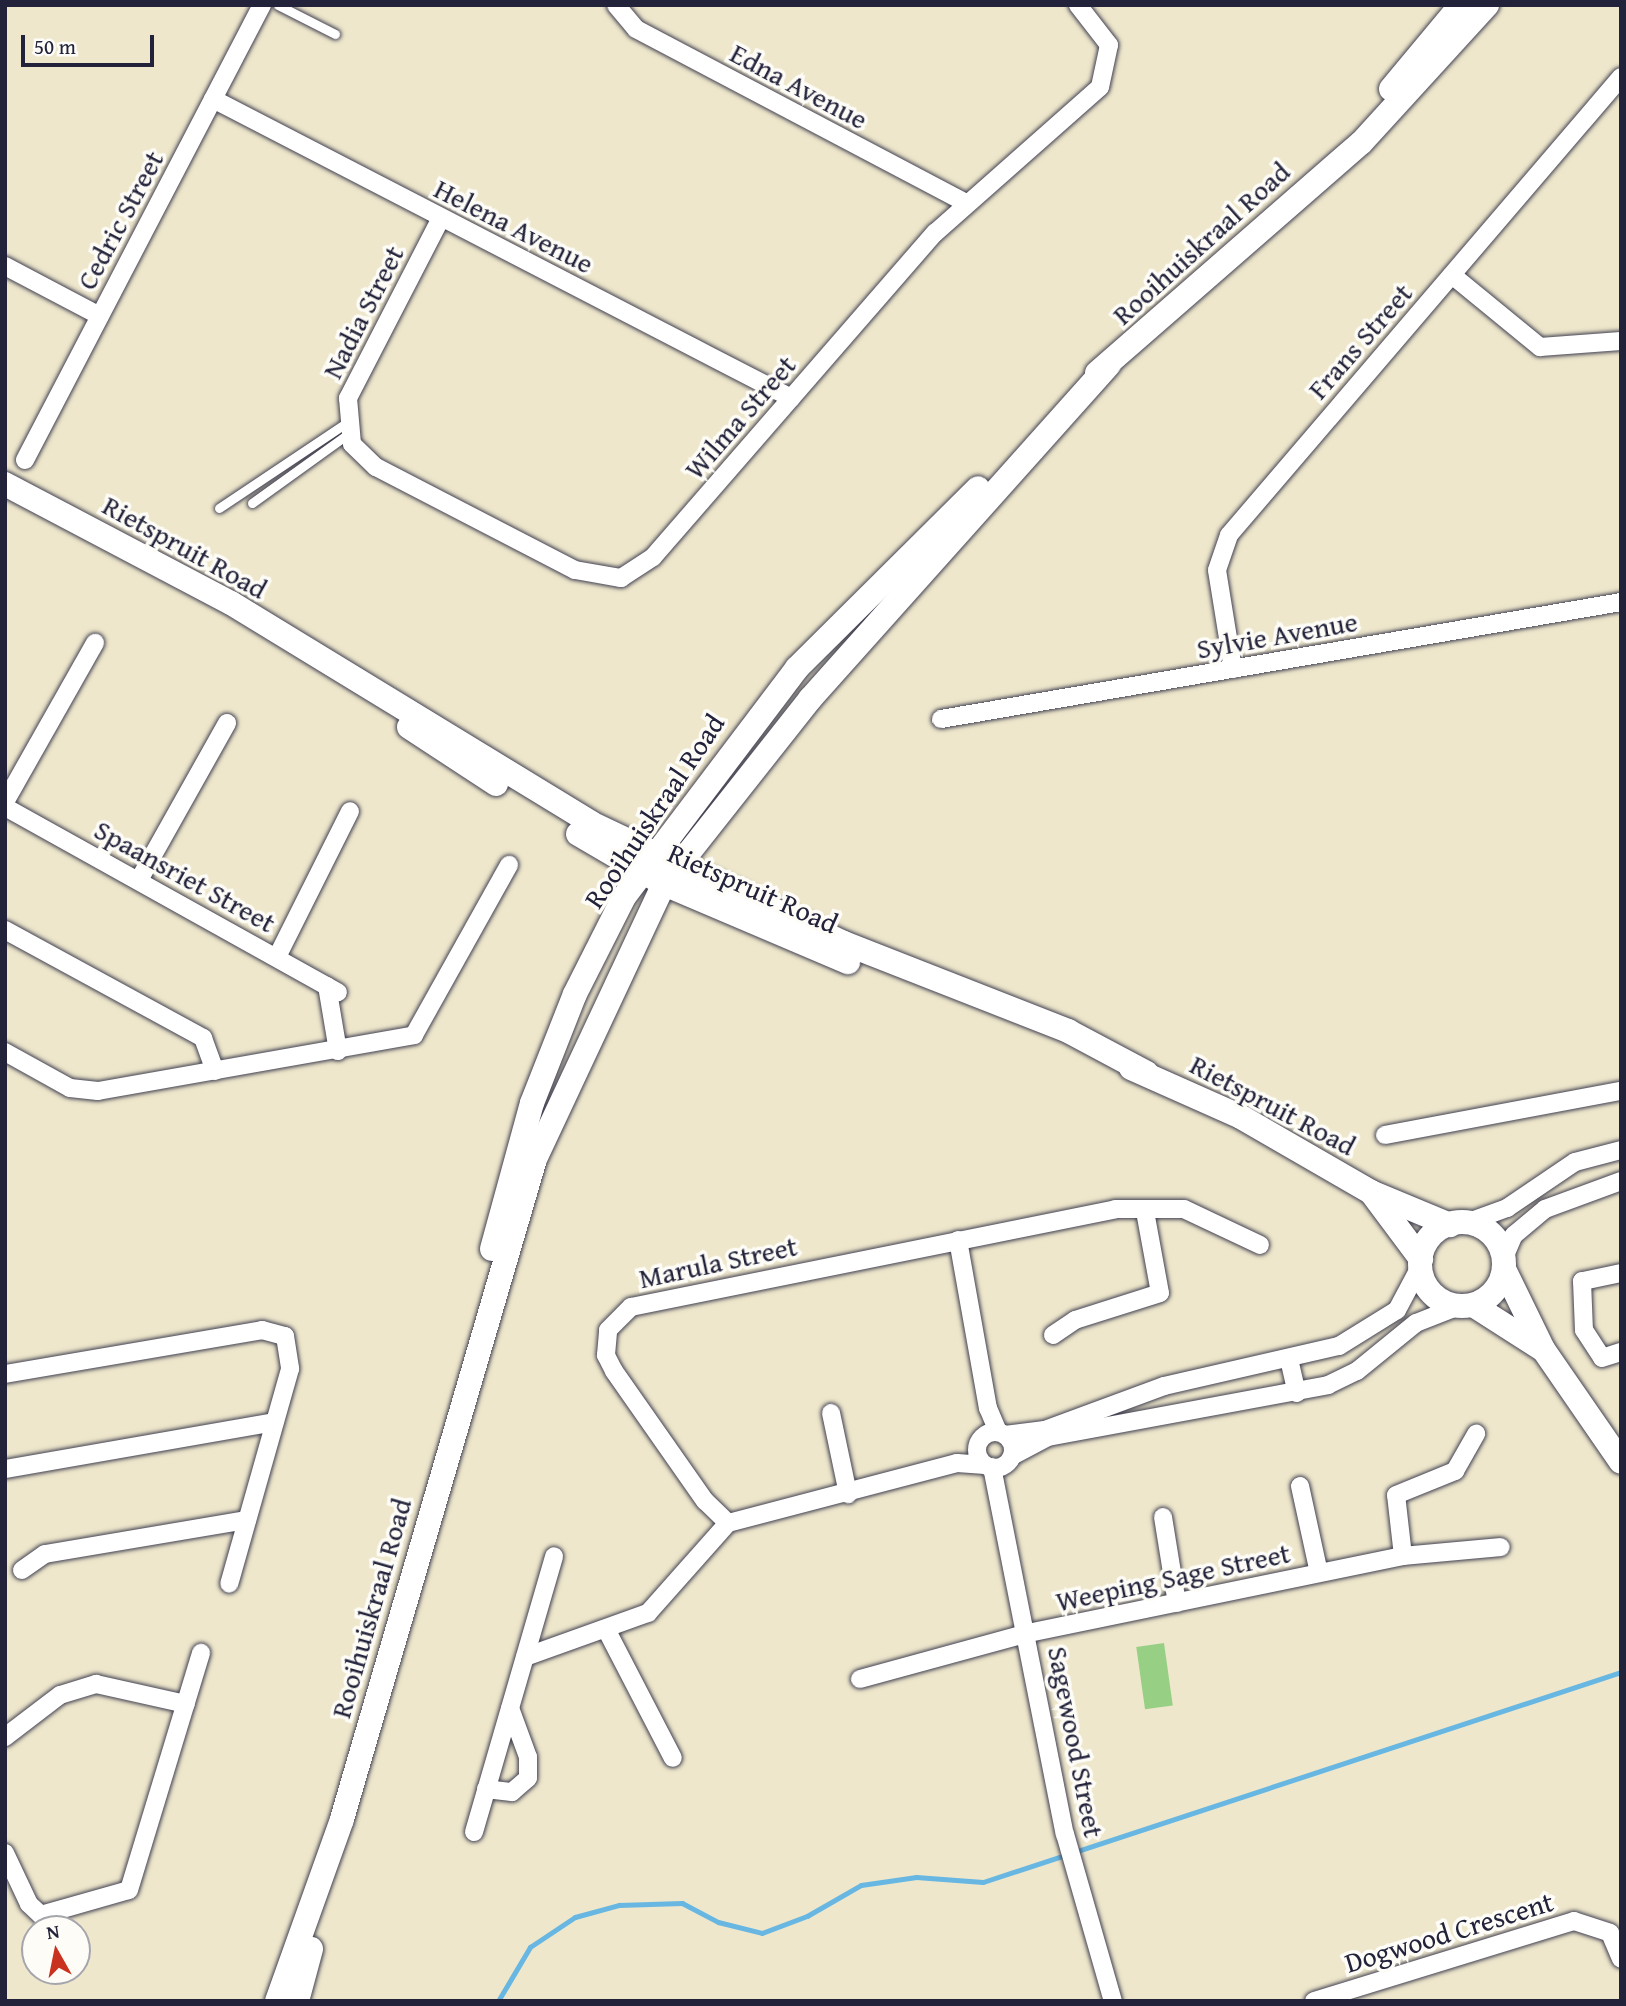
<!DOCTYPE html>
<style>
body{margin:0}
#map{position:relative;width:1626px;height:2006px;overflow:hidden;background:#eee7cc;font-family:"Gentium Book Plus",serif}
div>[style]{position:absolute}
.green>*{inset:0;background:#97d084;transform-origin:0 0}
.stream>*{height:5px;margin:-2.5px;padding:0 2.5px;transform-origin:2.5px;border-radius:2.5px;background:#68b7e2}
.roads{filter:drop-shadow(0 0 2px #414051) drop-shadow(0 0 2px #414051)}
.lane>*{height:9px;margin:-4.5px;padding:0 4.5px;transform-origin:4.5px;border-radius:4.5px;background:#fff}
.street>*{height:18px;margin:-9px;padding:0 9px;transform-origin:9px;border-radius:9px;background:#fff}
.street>.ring{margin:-9px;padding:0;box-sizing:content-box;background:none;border:18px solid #fff;border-radius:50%}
.secondary>*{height:24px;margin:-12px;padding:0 12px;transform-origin:12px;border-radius:12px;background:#fff}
.secondary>.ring{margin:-12px;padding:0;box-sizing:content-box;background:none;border:24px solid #fff;border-radius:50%}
span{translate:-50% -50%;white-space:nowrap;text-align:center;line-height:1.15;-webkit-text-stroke:7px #fdfcf7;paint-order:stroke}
.street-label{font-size:28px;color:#22223b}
.frame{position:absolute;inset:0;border:7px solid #22223b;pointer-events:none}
.north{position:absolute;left:21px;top:1915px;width:70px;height:70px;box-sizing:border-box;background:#fdfcf7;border:2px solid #a5a5ac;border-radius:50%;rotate:351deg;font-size:19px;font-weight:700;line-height:28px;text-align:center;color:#22223b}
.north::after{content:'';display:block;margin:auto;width:24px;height:32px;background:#c8321e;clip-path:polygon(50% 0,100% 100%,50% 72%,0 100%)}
.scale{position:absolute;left:21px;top:35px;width:133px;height:32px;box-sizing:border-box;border:4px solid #22223b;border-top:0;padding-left:9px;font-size:21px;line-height:24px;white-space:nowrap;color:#22223b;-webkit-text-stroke:5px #fdfcf7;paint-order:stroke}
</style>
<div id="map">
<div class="green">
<i style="left:1164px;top:1643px;width:63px;height:28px;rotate:82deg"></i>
</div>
<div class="stream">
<i style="left:498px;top:2001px;width:63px;rotate:-59.3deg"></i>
<i style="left:530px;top:1947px;width:54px;rotate:-33.7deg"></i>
<i style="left:575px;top:1917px;width:46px;rotate:-15.3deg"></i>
<i style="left:619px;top:1905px;width:63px;rotate:-1.8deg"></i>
<i style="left:682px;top:1903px;width:41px;rotate:27.8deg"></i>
<i style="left:718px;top:1922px;width:45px;rotate:14deg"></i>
<i style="left:762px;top:1933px;width:48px;rotate:-20.7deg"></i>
<i style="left:807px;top:1916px;width:62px;rotate:-29.9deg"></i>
<i style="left:861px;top:1885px;width:56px;rotate:-8.3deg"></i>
<i style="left:916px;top:1877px;width:67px;rotate:4.3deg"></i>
<i style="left:983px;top:1882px;width:672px;rotate:-18.22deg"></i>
</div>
<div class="roads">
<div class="lane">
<i style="left:278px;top:5px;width:64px;rotate:27deg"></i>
<i style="left:252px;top:503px;width:118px;rotate:-35.7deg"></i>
<i style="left:219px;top:508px;width:153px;rotate:-33.8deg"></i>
</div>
<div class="street">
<i style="left:616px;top:5px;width:31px;rotate:50deg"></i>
<i style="left:636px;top:29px;width:373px;rotate:27.8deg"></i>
<i style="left:213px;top:99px;width:651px;rotate:27.35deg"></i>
<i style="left:441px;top:218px;width:203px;rotate:117.3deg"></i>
<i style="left:348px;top:398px;width:46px;rotate:85deg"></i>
<i style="left:352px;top:444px;width:33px;rotate:44deg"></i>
<i style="left:376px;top:467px;width:224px;rotate:27.4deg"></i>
<i style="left:575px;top:570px;width:47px;rotate:9.9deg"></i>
<i style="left:621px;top:578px;width:38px;rotate:-33deg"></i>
<i style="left:653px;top:557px;width:430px;rotate:-49deg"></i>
<i style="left:935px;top:233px;width:220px;rotate:-41.5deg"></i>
<i style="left:1100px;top:87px;width:43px;rotate:-77.9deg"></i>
<i style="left:1109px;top:45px;width:51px;rotate:-127.8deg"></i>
<i style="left:5px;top:266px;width:107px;rotate:27.8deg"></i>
<i style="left:1452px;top:275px;width:114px;rotate:39.3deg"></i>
<i style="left:1540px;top:347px;width:81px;rotate:-4.2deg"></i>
<i style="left:25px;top:460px;width:513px;rotate:-62.49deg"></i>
<i style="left:1233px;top:669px;width:100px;rotate:-99.2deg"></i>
<i style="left:1217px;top:570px;width:37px;rotate:-71deg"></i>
<i style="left:1229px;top:535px;width:603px;rotate:-49.44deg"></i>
<i style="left:941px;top:719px;width:690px;rotate:-9.76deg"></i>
<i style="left:5px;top:802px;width:183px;rotate:-60.5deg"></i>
<i style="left:5px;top:807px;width:381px;rotate:29.1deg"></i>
<i style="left:139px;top:880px;width:180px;rotate:-60.7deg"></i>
<i style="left:5px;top:930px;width:226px;rotate:28.6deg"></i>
<i style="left:203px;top:1038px;width:35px;rotate:70deg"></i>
<i style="left:277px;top:957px;width:163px;rotate:-63.4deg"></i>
<i style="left:327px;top:986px;width:66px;rotate:80.4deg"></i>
<i style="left:5px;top:1052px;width:74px;rotate:29deg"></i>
<i style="left:70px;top:1088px;width:28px;rotate:6deg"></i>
<i style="left:98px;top:1091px;width:321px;rotate:-10deg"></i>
<i style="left:414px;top:1035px;width:195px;rotate:-60.8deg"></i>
<i style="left:1385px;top:1135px;width:240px;rotate:-10.6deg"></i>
<i style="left:1466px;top:1223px;width:44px;rotate:-20.1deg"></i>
<i style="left:1507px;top:1208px;width:82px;rotate:-34.1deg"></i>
<i style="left:1575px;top:1162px;width:48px;rotate:-14.6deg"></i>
<i style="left:958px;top:1240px;width:171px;rotate:79.9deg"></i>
<i style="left:988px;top:1408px;width:26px;rotate:67deg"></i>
<i style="left:1504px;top:1258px;width:25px;rotate:-67deg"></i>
<i style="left:1514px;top:1235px;width:40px;rotate:-40deg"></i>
<i style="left:1545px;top:1209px;width:81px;rotate:-20.2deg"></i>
<i style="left:1621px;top:1273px;width:40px;rotate:168deg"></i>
<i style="left:1582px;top:1281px;width:49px;rotate:87.7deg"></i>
<i style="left:1584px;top:1330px;width:33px;rotate:57deg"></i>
<i style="left:1602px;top:1358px;width:20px;rotate:-18deg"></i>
<i style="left:1053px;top:1335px;width:27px;rotate:-34deg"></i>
<i style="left:1075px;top:1320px;width:89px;rotate:-17.6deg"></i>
<i style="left:1160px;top:1293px;width:83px;rotate:-100.4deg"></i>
<i style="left:1289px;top:1359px;width:35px;rotate:77deg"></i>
<i style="left:5px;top:1374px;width:261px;rotate:-9.7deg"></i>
<i style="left:262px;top:1330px;width:24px;rotate:15deg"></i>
<i style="left:285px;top:1336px;width:33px;rotate:81deg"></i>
<i style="left:290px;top:1369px;width:223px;rotate:105.8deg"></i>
<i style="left:831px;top:1413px;width:83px;rotate:78.1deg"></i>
<i class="ring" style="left:977px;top:1432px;width:18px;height:18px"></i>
<i style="left:1005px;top:1435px;width:40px;rotate:-7.1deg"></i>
<i style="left:1045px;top:1430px;width:127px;rotate:-20.3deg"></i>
<i style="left:1164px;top:1386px;width:180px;rotate:-12.9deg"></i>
<i style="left:1339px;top:1346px;width:68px;rotate:-31.8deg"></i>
<i style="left:1397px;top:1310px;width:49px;rotate:-61.9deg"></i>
<i style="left:1012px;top:1456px;width:41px;rotate:-27.8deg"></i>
<i style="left:1048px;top:1437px;width:285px;rotate:-10.5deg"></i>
<i style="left:1328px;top:1385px;width:32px;rotate:-26deg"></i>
<i style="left:1357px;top:1371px;width:76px;rotate:-39.1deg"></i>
<i style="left:1416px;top:1323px;width:46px;rotate:-21.6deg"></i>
<i style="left:985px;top:1465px;width:28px;rotate:-176deg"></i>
<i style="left:957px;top:1463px;width:237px;rotate:165.3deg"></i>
<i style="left:728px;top:1523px;width:32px;rotate:-136deg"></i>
<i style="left:705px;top:1501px;width:159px;rotate:-125deg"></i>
<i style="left:614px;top:1371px;width:18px;rotate:-117deg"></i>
<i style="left:606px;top:1355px;width:25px;rotate:-85deg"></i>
<i style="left:608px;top:1330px;width:33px;rotate:-45deg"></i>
<i style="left:631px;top:1307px;width:494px;rotate:-11.4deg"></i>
<i style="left:1115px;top:1209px;width:69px"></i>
<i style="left:1184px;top:1209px;width:84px;rotate:25.3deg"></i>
<i style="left:992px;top:1467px;width:374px;rotate:78.8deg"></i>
<i style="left:1065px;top:1834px;width:174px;rotate:74deg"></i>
<i style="left:5px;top:1469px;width:273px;rotate:-9.9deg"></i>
<i style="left:1300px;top:1486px;width:89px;rotate:77.7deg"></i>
<i style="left:1163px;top:1517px;width:87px;rotate:80.8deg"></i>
<i style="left:1403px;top:1556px;width:61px;rotate:-96.5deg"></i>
<i style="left:1396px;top:1495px;width:64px;rotate:-22.1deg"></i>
<i style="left:1455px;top:1471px;width:43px;rotate:-60.4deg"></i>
<i style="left:22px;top:1570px;width:28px;rotate:-35deg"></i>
<i style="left:45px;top:1554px;width:205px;rotate:-9.6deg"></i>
<i style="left:606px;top:1629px;width:145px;rotate:62.6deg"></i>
<i style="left:525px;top:1657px;width:131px;rotate:-19.7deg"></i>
<i style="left:648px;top:1613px;width:120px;rotate:-48.4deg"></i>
<i style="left:860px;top:1679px;width:174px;rotate:-15.3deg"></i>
<i style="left:1028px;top:1633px;width:383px;rotate:-11.6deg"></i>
<i style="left:1403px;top:1556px;width:98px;rotate:-5.2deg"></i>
<i style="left:5px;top:1737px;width:69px;rotate:-37.4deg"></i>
<i style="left:60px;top:1695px;width:38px;rotate:-17deg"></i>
<i style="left:96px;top:1684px;width:92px;rotate:12.5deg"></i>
<i style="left:486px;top:1789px;width:26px;rotate:7deg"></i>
<i style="left:512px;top:1792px;width:21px;rotate:-41deg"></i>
<i style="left:528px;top:1778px;width:21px;rotate:-90deg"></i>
<i style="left:528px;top:1757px;width:52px;rotate:-110.2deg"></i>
<i style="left:474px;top:1832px;width:287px;rotate:-73.8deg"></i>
<i style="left:5px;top:1853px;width:56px;rotate:64.8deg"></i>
<i style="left:29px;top:1904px;width:16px;rotate:43deg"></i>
<i style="left:41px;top:1915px;width:91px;rotate:-15.9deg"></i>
<i style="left:129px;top:1890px;width:248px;rotate:-73.1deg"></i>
<i style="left:1314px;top:2001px;width:272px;rotate:-17.1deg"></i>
<i style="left:1574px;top:1921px;width:38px;rotate:18deg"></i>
<i style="left:1610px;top:1933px;width:28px;rotate:67deg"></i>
</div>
<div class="secondary">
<i style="left:1391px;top:89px;width:109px;rotate:-50.2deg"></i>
<i style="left:1097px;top:373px;width:350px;rotate:-41.1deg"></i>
<i style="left:1361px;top:143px;width:187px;rotate:-47.6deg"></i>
<i style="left:5px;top:484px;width:255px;rotate:27.8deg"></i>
<i style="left:231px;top:603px;width:422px;rotate:31.4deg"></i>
<i style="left:591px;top:823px;width:280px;rotate:25.4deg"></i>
<i style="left:844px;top:943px;width:241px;rotate:21.4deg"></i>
<i style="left:1068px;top:1031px;width:89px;rotate:28deg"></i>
<i style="left:409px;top:727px;width:104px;rotate:33.2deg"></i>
<i style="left:578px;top:834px;width:99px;rotate:30.2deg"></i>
<i style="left:664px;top:884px;width:200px;rotate:23deg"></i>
<i style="left:1131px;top:1068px;width:120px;rotate:24deg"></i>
<i style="left:1241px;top:1117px;width:150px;rotate:30deg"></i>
<i style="left:1371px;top:1192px;width:86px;rotate:22.7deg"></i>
<i style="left:1371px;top:1192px;width:84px;rotate:53.3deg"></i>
<i class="ring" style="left:1420px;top:1222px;width:60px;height:60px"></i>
<i style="left:492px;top:1249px;width:151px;rotate:-74.7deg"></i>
<i style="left:532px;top:1103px;width:117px;rotate:-68.5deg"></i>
<i style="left:575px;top:994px;width:109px;rotate:-63.2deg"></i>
<i style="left:624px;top:897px;width:287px;rotate:-52.9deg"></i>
<i style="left:797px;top:668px;width:255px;rotate:-44.8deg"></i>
<i style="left:1504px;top:1269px;width:89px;rotate:64deg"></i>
<i style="left:1543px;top:1349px;width:137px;rotate:55.4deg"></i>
<i style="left:1473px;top:1305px;width:82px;rotate:32.5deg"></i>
<i style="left:277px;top:2001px;width:193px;rotate:-70.3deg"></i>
<i style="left:342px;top:1819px;width:688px;rotate:-73.7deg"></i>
<i style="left:535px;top:1159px;width:304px;rotate:-64.9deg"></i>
<i style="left:664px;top:884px;width:236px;rotate:-51.7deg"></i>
<i style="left:810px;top:699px;width:448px;rotate:-48.2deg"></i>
<i style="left:297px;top:2001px;width:54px;rotate:-74.9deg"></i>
</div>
</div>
<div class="street-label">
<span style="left:799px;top:86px;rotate:28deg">Edna Avenue</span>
<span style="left:120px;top:220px;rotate:-62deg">Cedric Street</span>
<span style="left:514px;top:226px;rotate:27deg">Helena Avenue</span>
<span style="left:1201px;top:243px;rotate:-42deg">Rooihuiskraal Road</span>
<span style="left:363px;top:312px;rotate:-63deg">Nadia Street</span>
<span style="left:1360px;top:341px;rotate:-49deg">Frans Street</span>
<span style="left:740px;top:417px;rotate:-49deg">Wilma Street</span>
<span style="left:185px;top:547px;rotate:29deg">Rietspruit Road</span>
<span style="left:1277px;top:635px;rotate:-10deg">Sylvie Avenue</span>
<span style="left:654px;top:811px;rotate:-56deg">Rooihuiskraal Road</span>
<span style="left:185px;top:876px;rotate:29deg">Spaansriet Street</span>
<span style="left:753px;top:888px;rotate:24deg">Rietspruit Road</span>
<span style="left:1273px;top:1105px;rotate:28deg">Rietspruit Road</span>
<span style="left:718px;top:1262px;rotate:-12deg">Marula Street</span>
<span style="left:1173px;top:1577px;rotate:-12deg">Weeping Sage Street</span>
<span style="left:371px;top:1608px;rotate:-74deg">Rooihuiskraal Road</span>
<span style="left:1076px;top:1742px;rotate:79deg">Sagewood Street</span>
<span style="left:1449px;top:1932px;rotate:-17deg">Dogwood Crescent</span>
</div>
<div class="frame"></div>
<div class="north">N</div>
<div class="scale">50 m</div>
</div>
